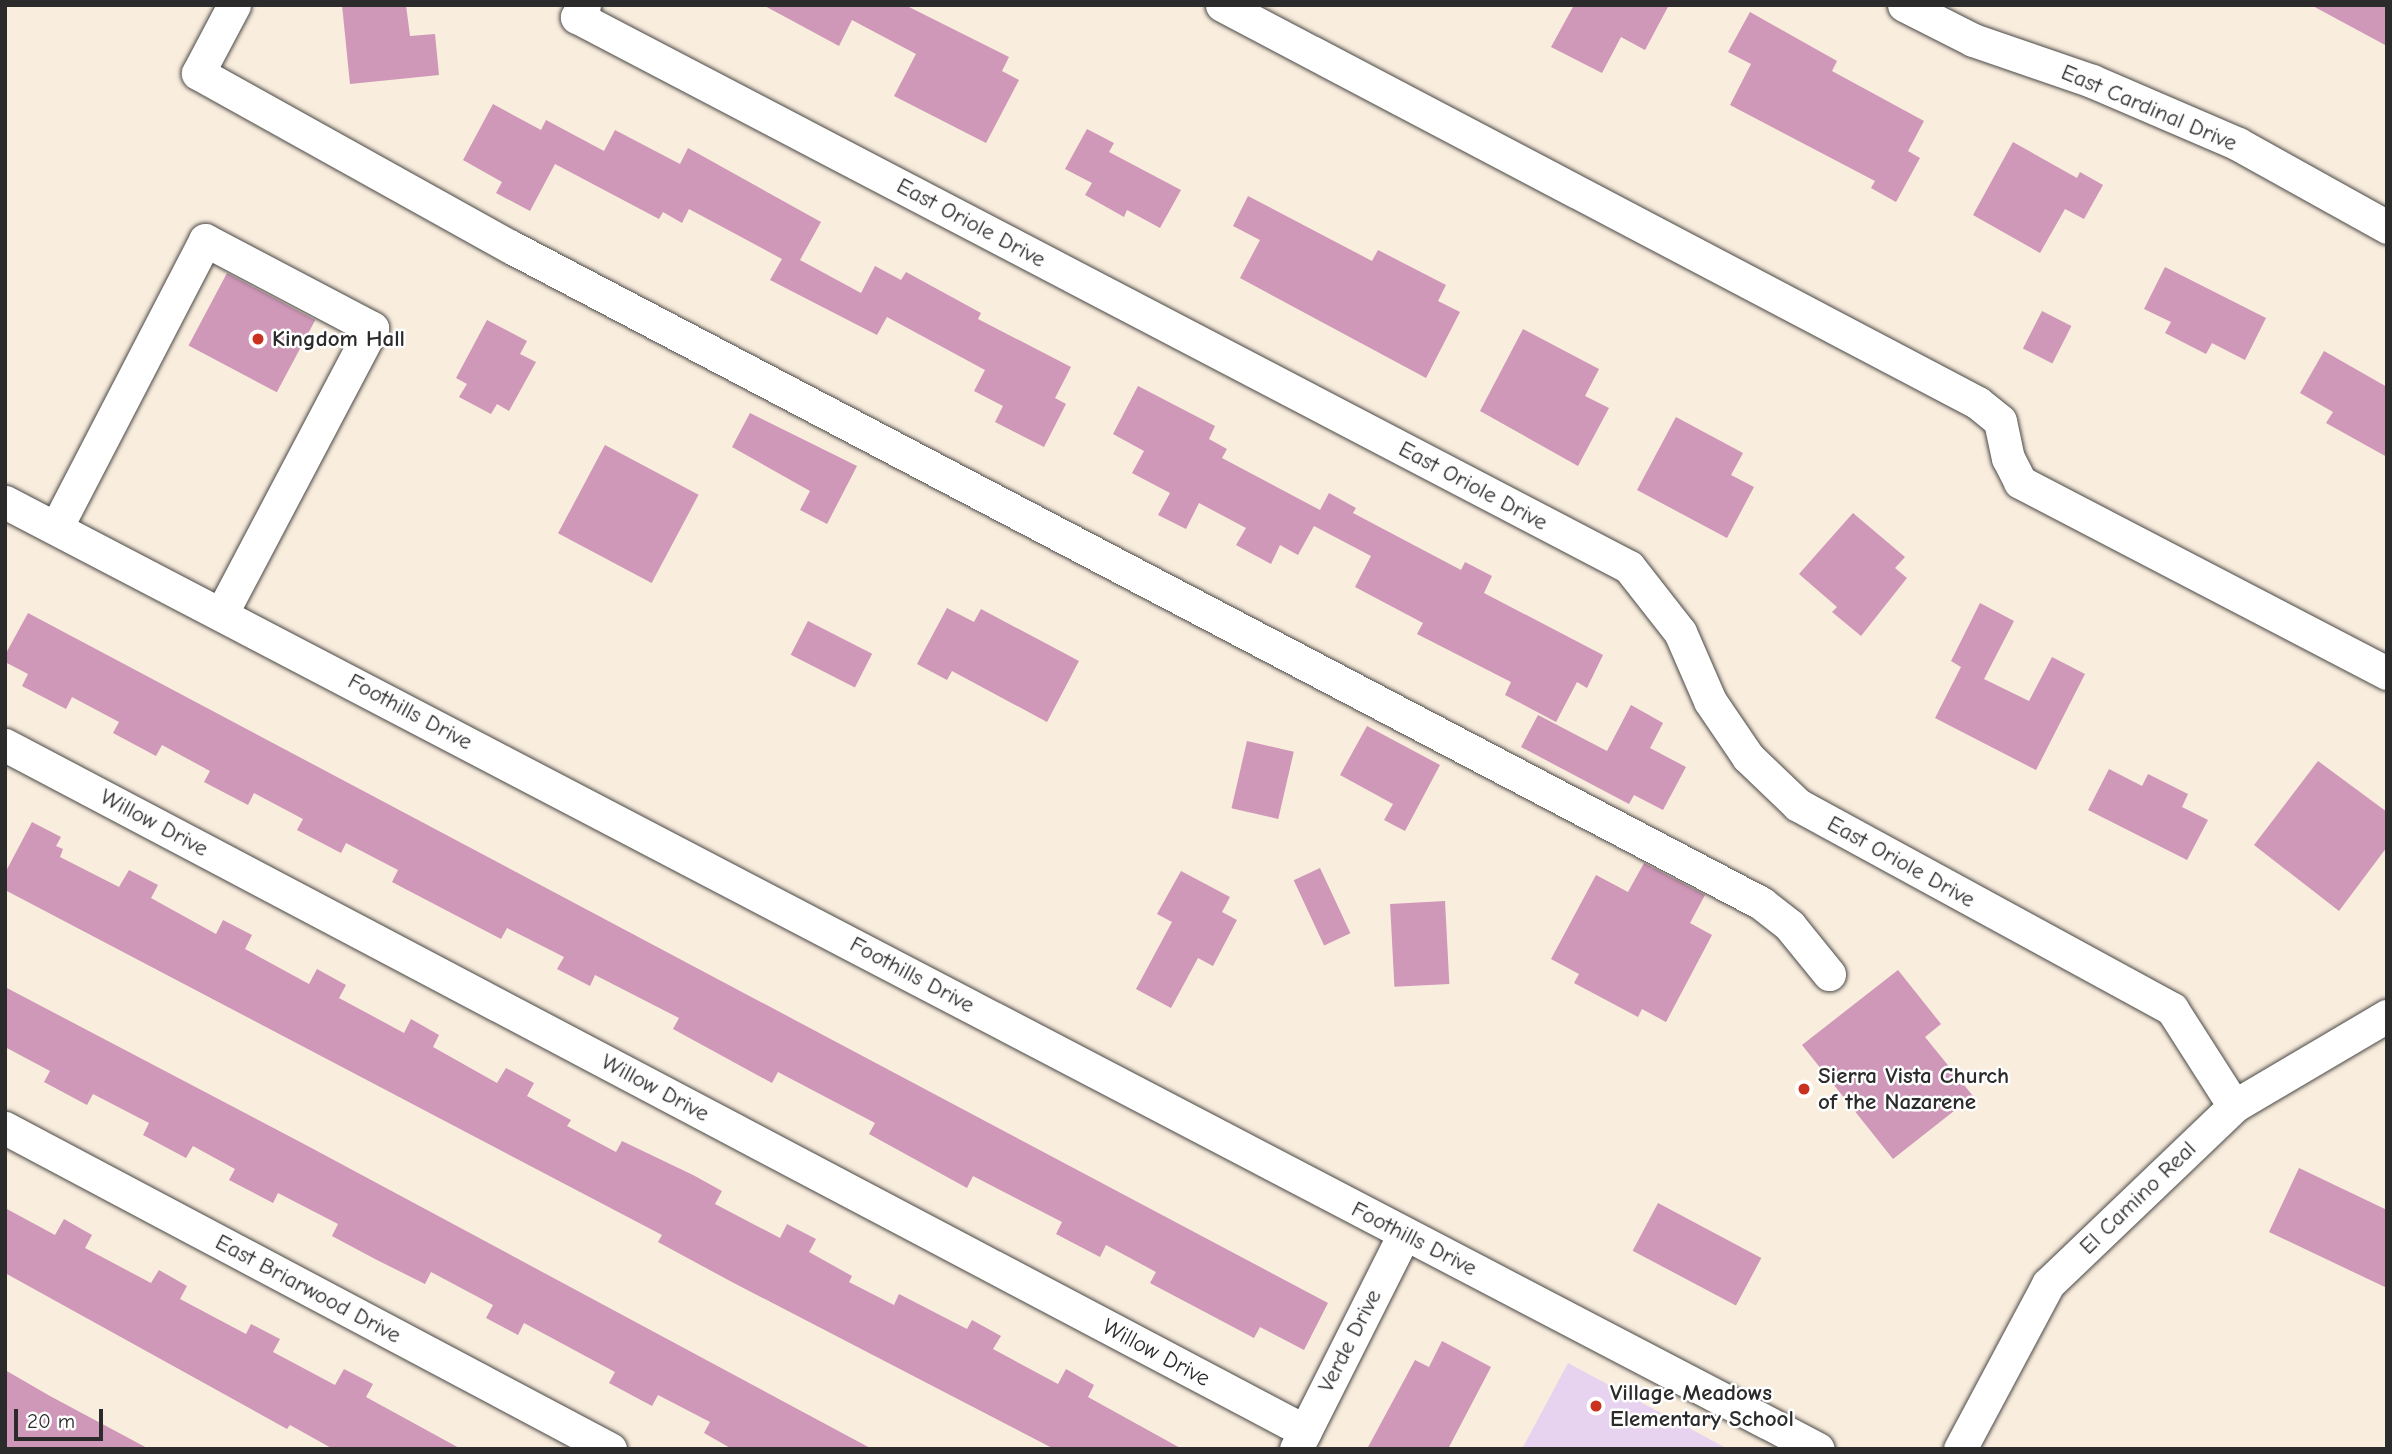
<!DOCTYPE html>
<style>
body{margin:0}
#map{position:relative;width:2392px;height:1454px;overflow:hidden;background:#f9eddd;font-family:"Comic Neue",sans-serif}
div>[style]{position:absolute}
.built>*{inset:0;background:#e7d2ef}
.building>*{inset:0;background:#cf97b8;transform-origin:0 0}
.roads{filter:drop-shadow(0 0 2px #4a4846) drop-shadow(0 0 2px #4a4846)}
.minor>*{height:33px;margin:-16.5px;padding:0 16.5px;transform-origin:16.5px;border-radius:16.5px;background:#fff}
.dots>*{width:19px;height:19px;translate:-50% -50%;box-sizing:border-box;border:4px solid #fff;border-radius:50%}
span{translate:-50% -50%;white-space:nowrap;text-align:center;line-height:1.15;-webkit-text-stroke:5px #fff;paint-order:stroke}
.street-label{font-size:23px;color:#2b2b2b}
.poi-label{font-size:23px;color:#2b2b2b;font-weight:700}
.left{translate:0 -50%;text-align:left}
.frame{position:absolute;inset:0;border:7px solid #2b2b2b;pointer-events:none}
.scale{position:absolute;left:14px;top:1409px;width:89px;height:32px;box-sizing:border-box;border:4px solid #2b2b2b;border-top:0;padding-left:9px;font-size:21px;line-height:24px;white-space:nowrap;color:#2b2b2b;-webkit-text-stroke:5px #fff;paint-order:stroke}
</style>
<div id="map">
<div class="built">
<i style="clip-path:polygon(1568px 1363px,1728px 1449px,1522px 1449px)"></i>
</div>
<div class="building">
<i style="clip-path:polygon(342px 5px,406px 5px,410px 36px,435px 34px,439px 75px,350px 84px)"></i>
<i style="clip-path:polygon(763px 5px,905px 5px,1009px 57px,1002px 71px,1019px 80px,986px 143px,894px 96px,916px 54px,852px 20px,839px 46px)"></i>
<i style="clip-path:polygon(1574px 5px,1669px 5px,1645px 50px,1621px 37px,1602px 73px,1551px 47px)"></i>
<i style="clip-path:polygon(2311px 5px,2387px 5px,2387px 46px)"></i>
<i style="clip-path:polygon(1750px 12px,1837px 61px,1832px 71px,1924px 121px,1908px 151px,1920px 158px,1896px 202px,1871px 188px,1875px 181px,1730px 105px,1751px 64px,1728px 52px)"></i>
<i style="clip-path:polygon(493px 104px,541px 130px,546px 120px,604px 151px,615px 130px,680px 164px,688px 148px,821px 222px,800px 260px,861px 293px,875px 266px,901px 280px,906px 272px,981px 313px,978px 319px,1071px 367px,1055px 398px,1066px 404px,1044px 447px,995px 422px,1003px 406px,974px 391px,985px 370px,887px 317px,877px 335px,770px 280px,782px 259px,689px 209px,682px 223px,663px 212px,659px 219px,555px 164px,530px 211px,496px 193px,502px 182px,463px 160px)"></i>
<i style="clip-path:polygon(1087px 129px,1114px 143px,1109px 152px,1181px 190px,1160px 228px,1127px 210px,1124px 217px,1085px 195px,1092px 183px,1065px 169px)"></i>
<i style="clip-path:polygon(2013px 142px,2077px 178px,2080px 172px,2103px 185px,2084px 219px,2065px 209px,2040px 253px,1973px 215px)"></i>
<i style="clip-path:polygon(1248px 196px,1372px 261px,1378px 250px,1446px 285px,1438px 301px,1460px 312px,1426px 378px,1240px 278px,1260px 240px,1233px 226px)"></i>
<i style="clip-path:polygon(2165px 267px,2266px 318px,2245px 360px,2212px 343px,2206px 354px,2165px 333px,2171px 322px,2144px 309px)"></i>
<i style="left:227px;top:273px;width:100px;height:82px;rotate:28deg"></i>
<i style="left:2042px;top:311px;width:33px;height:42px;rotate:27deg"></i>
<i style="clip-path:polygon(487px 320px,527px 341px,520px 354px,536px 362px,509px 411px,497px 404px,491px 414px,459px 397px,467px 384px,456px 378px)"></i>
<i style="clip-path:polygon(1523px 329px,1599px 369px,1585px 396px,1609px 408px,1578px 466px,1480px 411px)"></i>
<i style="clip-path:polygon(2324px 351px,2387px 387px,2387px 457px,2326px 423px,2333px 412px,2300px 393px)"></i>
<i style="clip-path:polygon(1138px 386px,1215px 426px,1209px 439px,1227px 449px,1222px 458px,1320px 510px,1329px 493px,1356px 508px,1353px 513px,1461px 570px,1465px 562px,1492px 576px,1484px 593px,1603px 655px,1587px 688px,1577px 682px,1556px 722px,1505px 695px,1511px 682px,1417px 634px,1423px 623px,1355px 587px,1371px 556px,1314px 526px,1298px 555px,1280px 545px,1271px 564px,1236px 545px,1246px 528px,1199px 503px,1186px 529px,1158px 515px,1170px 493px,1132px 473px,1144px 451px,1113px 434px)"></i>
<i style="clip-path:polygon(750px 413px,857px 466px,827px 524px,800px 510px,810px 491px,732px 447px)"></i>
<i style="clip-path:polygon(1676px 417px,1743px 453px,1731px 475px,1754px 487px,1727px 538px,1637px 490px)"></i>
<i style="left:605px;top:445px;width:106px;height:100px;rotate:28deg"></i>
<i style="clip-path:polygon(1853px 513px,1905px 557px,1895px 568px,1907px 578px,1861px 636px,1832px 612px,1837px 607px,1799px 574px)"></i>
<i style="clip-path:polygon(1980px 603px,2014px 621px,1984px 679px,2029px 701px,2052px 657px,2085px 674px,2036px 770px,1935px 718px,1961px 667px,1951px 661px)"></i>
<i style="clip-path:polygon(947px 608px,974px 622px,981px 609px,1079px 661px,1047px 722px,952px 671px,947px 680px,917px 664px)"></i>
<i style="clip-path:polygon(28px 613px,1328px 1303px,1304px 1350px,1260px 1327px,1254px 1338px,1150px 1283px,1156px 1272px,1106px 1245px,1100px 1257px,1056px 1234px,1062px 1222px,973px 1176px,967px 1188px,869px 1134px,875px 1123px,778px 1072px,772px 1083px,673px 1029px,679px 1018px,595px 975px,590px 986px,557px 969px,564px 957px,507px 928px,501px 939px,436px 905px,392px 882px,398px 870px,346px 843px,341px 853px,297px 830px,303px 819px,254px 793px,248px 805px,204px 782px,210px 771px,162px 745px,156px 756px,113px 733px,119px 722px,72px 697px,66px 709px,22px 686px,28px 674px,5px 662px,5px 655px)"></i>
<i style="left:808px;top:621px;width:72px;height:38px;rotate:27deg"></i>
<i style="clip-path:polygon(1631px 705px,1663px 723px,1650px 748px,1686px 767px,1663px 810px,1634px 795px,1629px 804px,1521px 747px,1538px 715px,1607px 751px)"></i>
<i style="clip-path:polygon(1367px 726px,1440px 765px,1405px 831px,1384px 820px,1393px 804px,1340px 775px)"></i>
<i style="left:1247px;top:741px;width:48px;height:69px;rotate:13deg"></i>
<i style="clip-path:polygon(2318px 761px,2387px 812px,2387px 847px,2339px 911px,2254px 845px)"></i>
<i style="clip-path:polygon(2109px 769px,2142px 786px,2148px 774px,2188px 794px,2182px 807px,2208px 820px,2187px 860px,2088px 810px)"></i>
<i style="clip-path:polygon(32px 822px,61px 837px,56px 846px,63px 849px,60px 857px,119px 887px,129px 870px,158px 885px,151px 898px,216px 934px,223px 920px,252px 935px,245px 949px,309px 984px,317px 969px,346px 985px,339px 998px,404px 1033px,411px 1019px,439px 1035px,433px 1047px,497px 1083px,506px 1068px,534px 1083px,527px 1096px,571px 1120px,567px 1126px,616px 1152px,622px 1141px,693px 1175px,722px 1191px,715px 1204px,780px 1238px,787px 1224px,816px 1239px,809px 1252px,852px 1276px,849px 1282px,894px 1305px,899px 1294px,967px 1329px,972px 1320px,1001px 1336px,993px 1349px,1058px 1384px,1066px 1369px,1094px 1385px,1088px 1397px,1182px 1449px,1054px 1449px,730px 1281px,658px 1242px,662px 1235px,5px 890px,5px 873px)"></i>
<i style="clip-path:polygon(1644px 863px,1705px 895px,1690px 923px,1712px 935px,1666px 1022px,1642px 1009px,1638px 1017px,1574px 983px,1579px 974px,1551px 959px,1596px 875px,1628px 892px)"></i>
<i style="left:1320px;top:868px;width:72px;height:29px;rotate:65deg"></i>
<i style="clip-path:polygon(1181px 871px,1230px 897px,1222px 912px,1237px 920px,1213px 966px,1198px 958px,1171px 1008px,1136px 989px,1172px 922px,1157px 914px)"></i>
<i style="left:1445px;top:901px;width:83px;height:55px;rotate:87deg"></i>
<i style="clip-path:polygon(1898px 970px,1941px 1024px,1925px 1037px,1973px 1096px,1893px 1159px,1802px 1045px)"></i>
<i style="clip-path:polygon(5px 987px,304px 1144px,872px 1449px,732px 1449px,704px 1433px,710px 1422px,658px 1395px,652px 1406px,609px 1383px,615px 1372px,524px 1323px,518px 1335px,486px 1318px,493px 1305px,431px 1272px,425px 1284px,375px 1259px,332px 1236px,338px 1224px,278px 1193px,273px 1203px,229px 1180px,235px 1169px,193px 1146px,186px 1158px,143px 1135px,149px 1123px,93px 1094px,87px 1105px,44px 1082px,50px 1071px,5px 1047px)"></i>
<i style="clip-path:polygon(2299px 1168px,2387px 1210px,2387px 1288px,2269px 1232px)"></i>
<i style="left:1658px;top:1203px;width:117px;height:54px;rotate:28deg"></i>
<i style="clip-path:polygon(5px 1208px,55px 1235px,64px 1219px,92px 1235px,85px 1248px,151px 1283px,159px 1270px,187px 1286px,180px 1299px,246px 1334px,251px 1324px,280px 1339px,273px 1352px,335px 1385px,344px 1369px,373px 1384px,366px 1397px,461px 1449px,333px 1449px,290px 1425px,287px 1429px,5px 1273px)"></i>
<i style="clip-path:polygon(1442px 1341px,1491px 1367px,1448px 1449px,1367px 1449px,1415px 1360px,1429px 1367px)"></i>
<i style="clip-path:polygon(5px 1370px,50px 1396px,149px 1449px,5px 1449px)"></i>
</div>
<div class="roads">
<div class="minor">
<i style="left:234px;top:5px;width:77px;rotate:117.9deg"></i>
<i style="left:198px;top:73px;width:358px;rotate:29.1deg"></i>
<i style="left:511px;top:247px;width:1412px;rotate:27.69deg"></i>
<i style="left:1761px;top:903px;width:37px;rotate:38deg"></i>
<i style="left:1790px;top:926px;width:62px;rotate:50.9deg"></i>
<i style="left:584px;top:5px;width:14px;rotate:120deg"></i>
<i style="left:577px;top:17px;width:1187px;rotate:27.6deg"></i>
<i style="left:1629px;top:567px;width:83px;rotate:51.9deg"></i>
<i style="left:1680px;top:632px;width:75px;rotate:66.5deg"></i>
<i style="left:1710px;top:701px;width:68px;rotate:55.8deg"></i>
<i style="left:1748px;top:757px;width:69px;rotate:43.8deg"></i>
<i style="left:1798px;top:805px;width:426px;rotate:28.6deg"></i>
<i style="left:2172px;top:1009px;width:115px;rotate:57.4deg"></i>
<i style="left:1222px;top:5px;width:854px;rotate:27.76deg"></i>
<i style="left:1978px;top:403px;width:28px;rotate:39deg"></i>
<i style="left:2000px;top:421px;width:38px;rotate:78deg"></i>
<i style="left:2008px;top:458px;width:27px;rotate:63deg"></i>
<i style="left:2020px;top:482px;width:414px;rotate:27.5deg"></i>
<i style="left:1904px;top:5px;width:77px;rotate:26.9deg"></i>
<i style="left:1973px;top:40px;width:126px;rotate:19deg"></i>
<i style="left:2092px;top:81px;width:159px;rotate:23.3deg"></i>
<i style="left:2238px;top:144px;width:171px;rotate:29.1deg"></i>
<i style="left:5px;top:502px;width:2045px;rotate:27.58deg"></i>
<i style="left:56px;top:528px;width:324px;rotate:-62.6deg"></i>
<i style="left:205px;top:240px;width:189px;rotate:27.8deg"></i>
<i style="left:372px;top:328px;width:321px;rotate:117.8deg"></i>
<i style="left:5px;top:745px;width:1470px;rotate:27.82deg"></i>
<i style="left:5px;top:1128px;width:685px;rotate:27.95deg"></i>
<i style="left:1296px;top:1449px;width:241px;rotate:-63.3deg"></i>
<i style="left:1960px;top:1449px;width:187px;rotate:-61.9deg"></i>
<i style="left:2048px;top:1284px;width:257px;rotate:-43.7deg"></i>
<i style="left:2234px;top:1106px;width:178px;rotate:-30.5deg"></i>
</div>
</div>
<div class="dots">
<i style="left:258px;top:339px;background:#c8321e"></i>
<i style="left:1804px;top:1089px;background:#c8321e"></i>
<i style="left:1596px;top:1406px;background:#c8321e"></i>
</div>
<div class="street-label">
<span style="left:2149px;top:108px;rotate:23deg">East Cardinal Drive</span>
<span style="left:971px;top:223px;rotate:28deg">East Oriole Drive</span>
<span style="left:1473px;top:486px;rotate:28deg">East Oriole Drive</span>
<span style="left:410px;top:712px;rotate:28deg">Foothills Drive</span>
<span style="left:154px;top:823px;rotate:28deg">Willow Drive</span>
<span style="left:1901px;top:862px;rotate:29deg">East Oriole Drive</span>
<span style="left:912px;top:975px;rotate:28deg">Foothills Drive</span>
<span style="left:655px;top:1088px;rotate:28deg">Willow Drive</span>
<span style="left:2138px;top:1198px;rotate:-44deg">El Camino Real</span>
<span style="left:1414px;top:1239px;rotate:27deg">Foothills Drive</span>
<span style="left:308px;top:1289px;rotate:28deg">East Briarwood Drive</span>
<span style="left:1350px;top:1341px;rotate:-63deg">Verde Drive</span>
<span style="left:1156px;top:1353px;rotate:28deg">Willow Drive</span>
</div>
<div class="poi-label">
<span class="left" style="left:272px;top:339px">Kingdom Hall</span>
<span class="left" style="left:1818px;top:1089px">Sierra Vista Church<br>of the Nazarene</span>
<span class="left" style="left:1610px;top:1406px">Village Meadows<br>Elementary School</span>
</div>
<div class="frame"></div>
<div class="scale">20 m</div>
</div>
